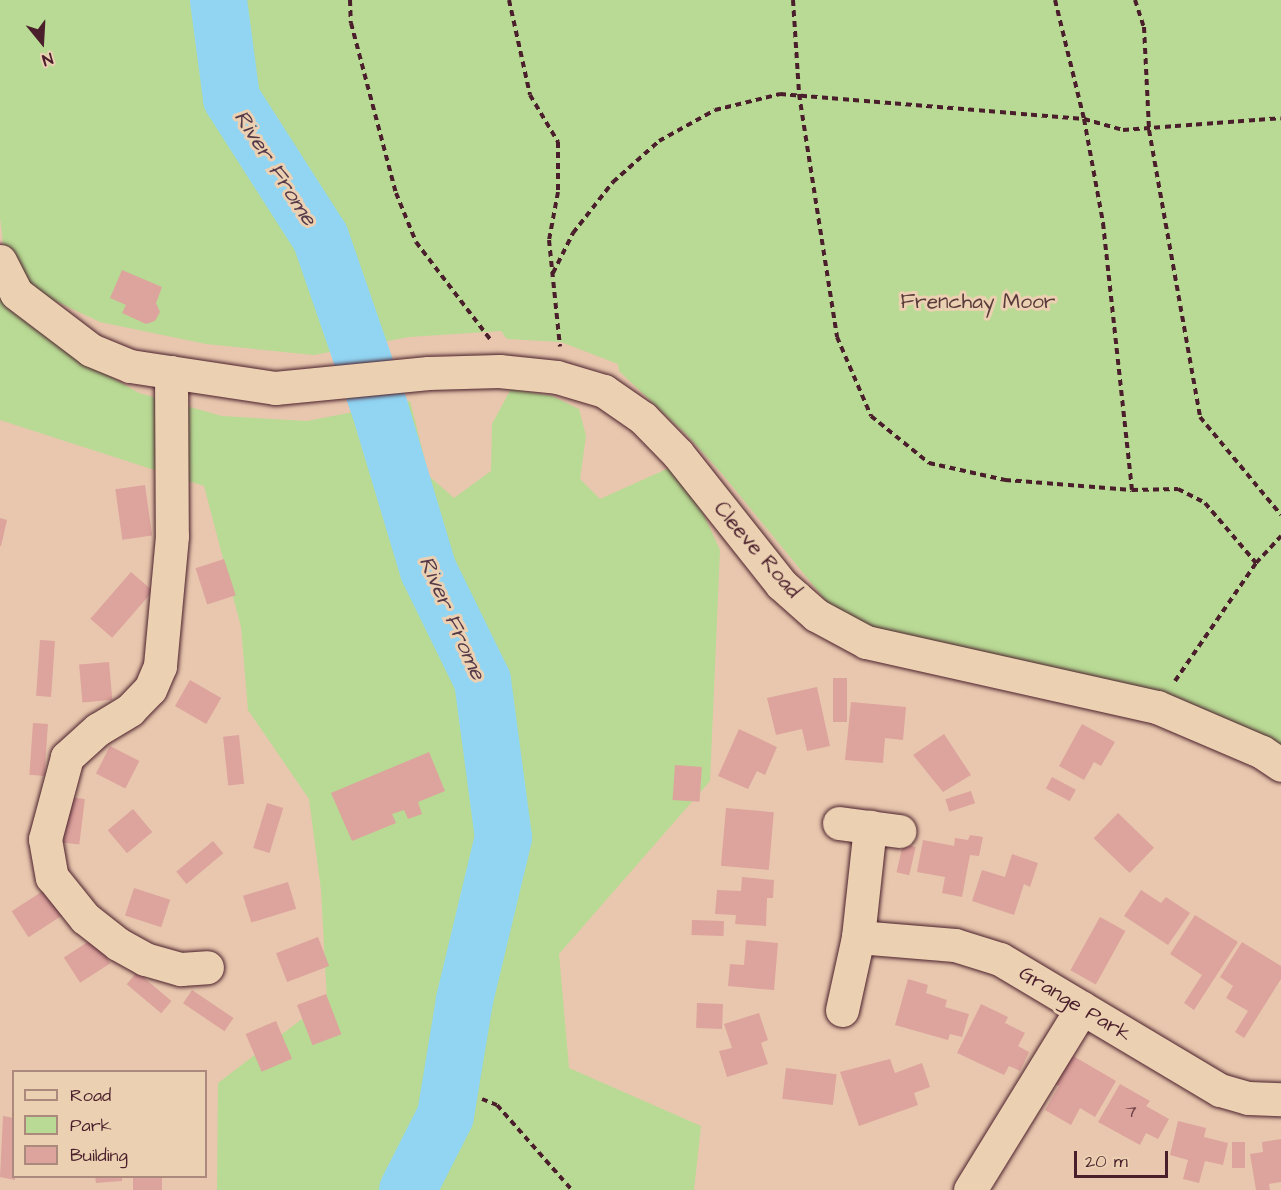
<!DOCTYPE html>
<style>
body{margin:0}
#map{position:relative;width:1281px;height:1190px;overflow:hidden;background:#e8c7ae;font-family:"Architects Daughter",sans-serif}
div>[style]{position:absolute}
.green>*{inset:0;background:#b8da94}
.river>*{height:57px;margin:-28.5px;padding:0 28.5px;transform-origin:28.5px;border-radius:28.5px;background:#91d5f3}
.building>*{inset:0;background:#dda39d;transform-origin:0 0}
.path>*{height:4px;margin-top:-2px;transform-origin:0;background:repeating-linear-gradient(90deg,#4a1f2b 0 6px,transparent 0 10.5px)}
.roads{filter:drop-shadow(0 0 2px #4a1f2b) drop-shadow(0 0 2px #4a1f2b)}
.minor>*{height:33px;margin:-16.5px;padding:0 16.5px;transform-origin:16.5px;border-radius:16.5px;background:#ebd0b2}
span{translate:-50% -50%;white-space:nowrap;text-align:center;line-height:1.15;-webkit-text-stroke:6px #ebd0b2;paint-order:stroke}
.number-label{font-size:18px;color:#6f4048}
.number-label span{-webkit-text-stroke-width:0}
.park-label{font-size:21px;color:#5a3b3b}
.street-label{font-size:21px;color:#4a1f2b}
.water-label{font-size:22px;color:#553a49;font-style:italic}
.legend{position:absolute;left:12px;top:1070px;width:195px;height:108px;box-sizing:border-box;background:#ebd0b2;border:2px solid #ab897c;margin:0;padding:8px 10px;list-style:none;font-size:18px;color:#4a1f2b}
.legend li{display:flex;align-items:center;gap:12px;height:30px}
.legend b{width:30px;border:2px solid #ab897c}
.north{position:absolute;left:12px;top:12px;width:60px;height:60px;-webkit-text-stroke:4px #ebd0b2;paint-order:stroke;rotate:162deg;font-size:16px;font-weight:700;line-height:24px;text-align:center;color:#4a1f2b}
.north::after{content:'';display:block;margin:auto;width:21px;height:27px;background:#4a1f2b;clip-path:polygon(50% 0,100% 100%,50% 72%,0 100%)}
.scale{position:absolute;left:1074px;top:1151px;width:94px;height:27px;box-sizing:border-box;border:3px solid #4a1f2b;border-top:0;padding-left:8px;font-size:18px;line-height:21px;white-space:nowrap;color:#4a1f2b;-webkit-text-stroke:4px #ebd0b2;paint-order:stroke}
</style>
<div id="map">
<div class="green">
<i style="clip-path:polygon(0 0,1281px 0,1281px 744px,1277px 750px,1221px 716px,1100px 682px,863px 629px,835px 612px,724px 476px,687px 435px,619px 371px,618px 364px,561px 342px,507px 339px,501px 331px,409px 337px,314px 355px,206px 344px,100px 322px,30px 289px,3px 243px,0 217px)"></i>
<i style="clip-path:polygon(0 291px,11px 311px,73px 355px,139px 393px,222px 416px,307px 421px,410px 401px,429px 476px,454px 498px,491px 471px,492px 424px,511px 389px,552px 396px,579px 409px,586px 436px,580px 479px,600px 499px,669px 468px,703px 513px,720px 550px,710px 781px,559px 954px,569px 1068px,701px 1126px,694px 1190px,217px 1190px,218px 1083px,327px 1000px,321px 890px,309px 799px,248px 710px,241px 627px,204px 486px,0 420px)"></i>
</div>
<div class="river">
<i style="left:218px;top:0;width:99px;rotate:82.4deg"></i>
<i style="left:231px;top:98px;width:165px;rotate:57.4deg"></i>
<i style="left:320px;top:237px;width:180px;rotate:70.9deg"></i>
<i style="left:379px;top:407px;width:170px;rotate:73.3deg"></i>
<i style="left:428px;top:570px;width:123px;rotate:63.9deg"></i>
<i style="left:482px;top:680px;width:158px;rotate:82.4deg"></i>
<i style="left:503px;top:837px;width:168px;rotate:103.5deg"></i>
<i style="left:464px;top:1000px;width:117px;rotate:99.4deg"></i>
<i style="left:445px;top:1115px;width:84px;rotate:116.9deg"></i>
</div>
<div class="building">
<i style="clip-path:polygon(122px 270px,162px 287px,156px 303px,160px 312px,155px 321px,146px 324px,122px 313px,126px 305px,110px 298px)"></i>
<i style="left:145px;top:485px;width:51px;height:30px;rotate:82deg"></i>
<i style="clip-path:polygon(0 518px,7px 520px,1px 546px,0 546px)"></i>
<i style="left:224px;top:559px;width:38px;height:30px;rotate:72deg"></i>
<i style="left:131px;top:572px;width:29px;height:62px;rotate:41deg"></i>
<i style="left:40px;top:640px;width:15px;height:56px;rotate:4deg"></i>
<i style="left:109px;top:662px;width:38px;height:30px;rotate:85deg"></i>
<i style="left:833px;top:678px;width:14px;height:44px"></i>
<i style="left:190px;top:680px;width:36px;height:30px;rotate:30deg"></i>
<i style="clip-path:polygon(817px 687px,830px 746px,807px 751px,802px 729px,776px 735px,767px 698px)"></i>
<i style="clip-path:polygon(851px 702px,906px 707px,903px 740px,885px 738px,883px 763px,845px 760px)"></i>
<i style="left:33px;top:723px;width:15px;height:52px;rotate:4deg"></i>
<i style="clip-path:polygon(1082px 724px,1115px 742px,1101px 766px,1094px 762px,1084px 780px,1059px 766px)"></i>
<i style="clip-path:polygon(739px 729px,777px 747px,765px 775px,757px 771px,748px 789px,718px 776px)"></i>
<i style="clip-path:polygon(944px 734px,971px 775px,943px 792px,913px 755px)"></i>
<i style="left:239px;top:735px;width:49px;height:16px;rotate:84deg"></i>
<i style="left:110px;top:746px;width:33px;height:31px;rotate:27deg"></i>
<i style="clip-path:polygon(429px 752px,445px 791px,418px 802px,422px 814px,408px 819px,404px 810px,392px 814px,396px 823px,352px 841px,331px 793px)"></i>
<i style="left:675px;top:765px;width:27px;height:35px;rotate:4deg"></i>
<i style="left:1052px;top:777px;width:27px;height:13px;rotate:28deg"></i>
<i style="left:971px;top:791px;width:13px;height:27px;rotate:72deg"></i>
<i style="left:69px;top:797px;width:16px;height:46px;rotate:7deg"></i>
<i style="left:267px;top:803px;width:17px;height:47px;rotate:17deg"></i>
<i style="left:726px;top:808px;width:48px;height:58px;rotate:5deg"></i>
<i style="left:133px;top:809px;width:30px;height:33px;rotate:50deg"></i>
<i style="left:1118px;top:813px;width:50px;height:35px;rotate:44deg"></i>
<i style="clip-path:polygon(970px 835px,983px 837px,979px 856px,970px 855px,962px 897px,942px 893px,945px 877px,917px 872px,923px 840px,954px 846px,955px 838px,968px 840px)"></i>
<i style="left:213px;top:841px;width:16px;height:48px;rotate:50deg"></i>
<i style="left:903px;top:844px;width:13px;height:29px;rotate:13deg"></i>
<i style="clip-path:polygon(1012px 854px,1038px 863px,1030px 887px,1024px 884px,1014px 915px,972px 901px,982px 870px,1005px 877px)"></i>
<i style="clip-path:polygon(742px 877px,774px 880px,773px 898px,767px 898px,766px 926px,735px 924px,736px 915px,715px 914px,717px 890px,741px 891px)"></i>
<i style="left:288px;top:882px;width:28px;height:47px;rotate:73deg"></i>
<i style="left:134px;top:888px;width:38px;height:29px;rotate:18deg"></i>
<i style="left:46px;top:889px;width:31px;height:41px;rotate:57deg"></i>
<i style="clip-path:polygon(1141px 890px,1161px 903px,1166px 897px,1190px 913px,1168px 945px,1124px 916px)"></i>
<i style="clip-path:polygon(1195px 915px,1238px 942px,1194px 1010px,1184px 1003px,1202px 975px,1170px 954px)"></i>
<i style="left:1100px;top:917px;width:29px;height:61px;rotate:29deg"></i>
<i style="left:692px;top:920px;width:32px;height:15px;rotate:2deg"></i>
<i style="left:318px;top:937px;width:31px;height:45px;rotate:69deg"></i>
<i style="left:94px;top:938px;width:30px;height:36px;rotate:57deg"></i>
<i style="clip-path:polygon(746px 940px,778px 943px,774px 990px,728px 986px,730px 964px,744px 965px)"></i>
<i style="clip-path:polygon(1242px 942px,1281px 966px,1281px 979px,1244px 1038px,1235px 1032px,1248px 1011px,1226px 998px,1233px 986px,1220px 977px)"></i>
<i style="left:137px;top:972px;width:45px;height:16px;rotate:40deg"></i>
<i style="clip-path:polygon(908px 979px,928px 985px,926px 993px,947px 1000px,945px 1007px,969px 1014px,962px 1037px,950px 1034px,948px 1040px,895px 1025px)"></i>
<i style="left:192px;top:990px;width:50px;height:16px;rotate:34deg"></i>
<i style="left:326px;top:994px;width:43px;height:31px;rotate:69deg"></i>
<i style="left:697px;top:1003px;width:26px;height:25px;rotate:2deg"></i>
<i style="clip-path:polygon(981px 1004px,1008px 1017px,1005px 1023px,1025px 1033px,1018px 1046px,1029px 1052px,1020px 1071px,1009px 1066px,1004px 1075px,957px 1053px)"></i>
<i style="clip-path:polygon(759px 1013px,768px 1040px,761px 1043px,768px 1064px,727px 1077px,719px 1051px,732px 1048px,724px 1024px)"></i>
<i style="left:276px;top:1021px;width:41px;height:33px;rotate:67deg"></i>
<i style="clip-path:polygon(1063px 1050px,1116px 1081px,1095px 1117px,1080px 1108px,1071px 1125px,1045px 1110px,1059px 1086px,1046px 1079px)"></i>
<i style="clip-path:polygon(890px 1059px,895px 1073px,922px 1063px,930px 1087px,914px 1093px,918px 1105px,859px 1126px,840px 1072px)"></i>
<i style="left:786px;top:1068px;width:51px;height:31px;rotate:7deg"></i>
<i style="clip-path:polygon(1120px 1084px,1150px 1101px,1146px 1106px,1169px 1119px,1158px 1139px,1146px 1133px,1140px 1145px,1098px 1122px)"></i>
<i style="clip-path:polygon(3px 1116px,14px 1118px,15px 1180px,0 1177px)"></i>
<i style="clip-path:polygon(1178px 1121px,1206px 1128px,1204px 1137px,1228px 1143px,1223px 1165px,1205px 1161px,1199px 1183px,1183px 1179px,1188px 1160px,1170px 1155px)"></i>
<i style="clip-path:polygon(1281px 1139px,1281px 1182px,1269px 1184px,1270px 1190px,1256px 1190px,1250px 1154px,1263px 1152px,1262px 1142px)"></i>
<i style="left:1232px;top:1142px;width:13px;height:26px"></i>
<i style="clip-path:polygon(95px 1176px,122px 1176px,122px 1181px,96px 1183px)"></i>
<i style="left:133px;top:1176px;width:29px;height:14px"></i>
</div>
<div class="path">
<i style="left:350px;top:0;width:23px;rotate:88deg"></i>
<i style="left:351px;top:23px;width:176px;rotate:75.2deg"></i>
<i style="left:396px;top:193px;width:53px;rotate:67.8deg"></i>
<i style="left:416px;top:242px;width:122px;rotate:52.7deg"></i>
<i style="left:509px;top:0;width:97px;rotate:77.5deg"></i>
<i style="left:530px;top:95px;width:55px;rotate:59.2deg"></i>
<i style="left:558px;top:142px;width:50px;rotate:90deg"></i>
<i style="left:558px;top:192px;width:49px;rotate:100.6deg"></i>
<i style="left:549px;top:240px;width:107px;rotate:84.1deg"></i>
<i style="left:793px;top:0;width:94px;rotate:86.3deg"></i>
<i style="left:799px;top:94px;width:246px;rotate:81.1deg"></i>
<i style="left:837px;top:337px;width:86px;rotate:66.7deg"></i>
<i style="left:871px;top:416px;width:75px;rotate:39deg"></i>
<i style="left:929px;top:463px;width:78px;rotate:12.6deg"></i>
<i style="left:1005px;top:480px;width:127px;rotate:4.5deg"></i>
<i style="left:1055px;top:0;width:122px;rotate:76.3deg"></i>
<i style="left:1084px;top:119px;width:106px;rotate:79.6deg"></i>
<i style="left:1103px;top:223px;width:269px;rotate:83.8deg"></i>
<i style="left:1132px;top:490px;width:46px;rotate:-1.2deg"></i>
<i style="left:1178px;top:489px;width:30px;rotate:27deg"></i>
<i style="left:1205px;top:503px;width:79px;rotate:49.6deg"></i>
<i style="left:1135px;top:0;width:28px;rotate:72deg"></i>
<i style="left:1144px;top:27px;width:103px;rotate:87.2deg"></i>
<i style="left:1149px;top:130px;width:291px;rotate:79.9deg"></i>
<i style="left:1200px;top:417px;width:127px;rotate:50.4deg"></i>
<i style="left:553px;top:273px;width:45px;rotate:-63.4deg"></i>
<i style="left:573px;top:233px;width:65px;rotate:-51.9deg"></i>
<i style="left:613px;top:182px;width:62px;rotate:-41.7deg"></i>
<i style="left:659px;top:141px;width:64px;rotate:-29deg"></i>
<i style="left:715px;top:110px;width:67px;rotate:-13.8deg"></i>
<i style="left:780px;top:94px;width:305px;rotate:4.7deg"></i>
<i style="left:1084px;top:119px;width:41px;rotate:15.8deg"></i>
<i style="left:1123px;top:130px;width:158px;rotate:-4.3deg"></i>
<i style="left:1175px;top:681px;width:143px;rotate:-55.5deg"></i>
<i style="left:1256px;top:563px;width:37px;rotate:-47deg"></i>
<i style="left:482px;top:1099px;width:16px;rotate:22deg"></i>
<i style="left:497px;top:1105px;width:113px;rotate:48.6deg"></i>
</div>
<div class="roads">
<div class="minor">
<i style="left:0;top:261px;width:36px;rotate:63deg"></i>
<i style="left:16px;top:293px;width:94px;rotate:37.2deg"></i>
<i style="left:91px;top:350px;width:42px;rotate:22.3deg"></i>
<i style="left:130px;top:366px;width:147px;rotate:8.6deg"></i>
<i style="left:275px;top:388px;width:154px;rotate:-5.6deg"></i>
<i style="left:428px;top:373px;width:71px;rotate:-1.6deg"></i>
<i style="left:499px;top:371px;width:58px;rotate:5.9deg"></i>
<i style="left:557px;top:377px;width:49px;rotate:16.6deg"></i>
<i style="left:604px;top:391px;width:47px;rotate:34.7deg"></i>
<i style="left:643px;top:418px;width:50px;rotate:45.8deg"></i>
<i style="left:678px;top:454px;width:166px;rotate:51.6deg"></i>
<i style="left:781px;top:584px;width:47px;rotate:41.5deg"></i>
<i style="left:816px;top:615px;width:57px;rotate:28.4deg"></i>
<i style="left:866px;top:642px;width:298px;rotate:12.6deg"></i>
<i style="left:1157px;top:707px;width:114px;rotate:23.2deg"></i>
<i style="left:1262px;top:752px;width:23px;rotate:34deg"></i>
<i style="left:171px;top:372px;width:164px;rotate:89.7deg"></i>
<i style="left:172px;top:536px;width:131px;rotate:95.3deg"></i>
<i style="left:160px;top:666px;width:25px;rotate:113deg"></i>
<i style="left:150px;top:689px;width:29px;rotate:134deg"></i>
<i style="left:130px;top:710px;width:37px;rotate:149deg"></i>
<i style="left:98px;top:729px;width:42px;rotate:137.9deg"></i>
<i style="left:67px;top:757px;width:85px;rotate:105deg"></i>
<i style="left:45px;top:839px;width:39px;rotate:80deg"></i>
<i style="left:52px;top:877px;width:53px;rotate:51.2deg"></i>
<i style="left:85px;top:918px;width:42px;rotate:38.2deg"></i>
<i style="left:118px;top:944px;width:31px;rotate:29deg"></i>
<i style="left:145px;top:959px;width:37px;rotate:16deg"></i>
<i style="left:181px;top:969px;width:26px;rotate:-4deg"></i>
<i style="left:839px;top:823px;width:61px;rotate:7.6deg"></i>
<i style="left:858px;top:937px;width:97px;rotate:4.7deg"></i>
<i style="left:955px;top:945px;width:47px;rotate:17.3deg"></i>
<i style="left:1000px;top:959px;width:256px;rotate:30.8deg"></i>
<i style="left:1220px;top:1090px;width:29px;rotate:16deg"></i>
<i style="left:1248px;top:1098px;width:33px;rotate:2deg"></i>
<i style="left:842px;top:1010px;width:75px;rotate:-77.6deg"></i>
<i style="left:858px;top:937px;width:111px;rotate:-83.8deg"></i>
<i style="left:970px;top:1190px;width:214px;rotate:-58.4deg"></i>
</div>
</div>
<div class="number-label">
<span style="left:1131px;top:1112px">7</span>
</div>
<div class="park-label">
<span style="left:978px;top:302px">Frenchay Moor</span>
</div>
<div class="street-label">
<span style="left:757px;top:550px;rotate:49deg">Cleeve Road</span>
<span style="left:1075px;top:1004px;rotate:31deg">Grange Park</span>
</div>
<div class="water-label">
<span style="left:275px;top:168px;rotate:57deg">River Frome</span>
<span style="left:452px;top:618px;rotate:66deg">River Frome</span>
</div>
<ul class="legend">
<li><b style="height:8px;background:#ebd0b2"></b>Road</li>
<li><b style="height:16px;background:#b8da94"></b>Park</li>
<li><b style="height:16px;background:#dda39d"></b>Building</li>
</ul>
<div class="north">N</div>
<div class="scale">20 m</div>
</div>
